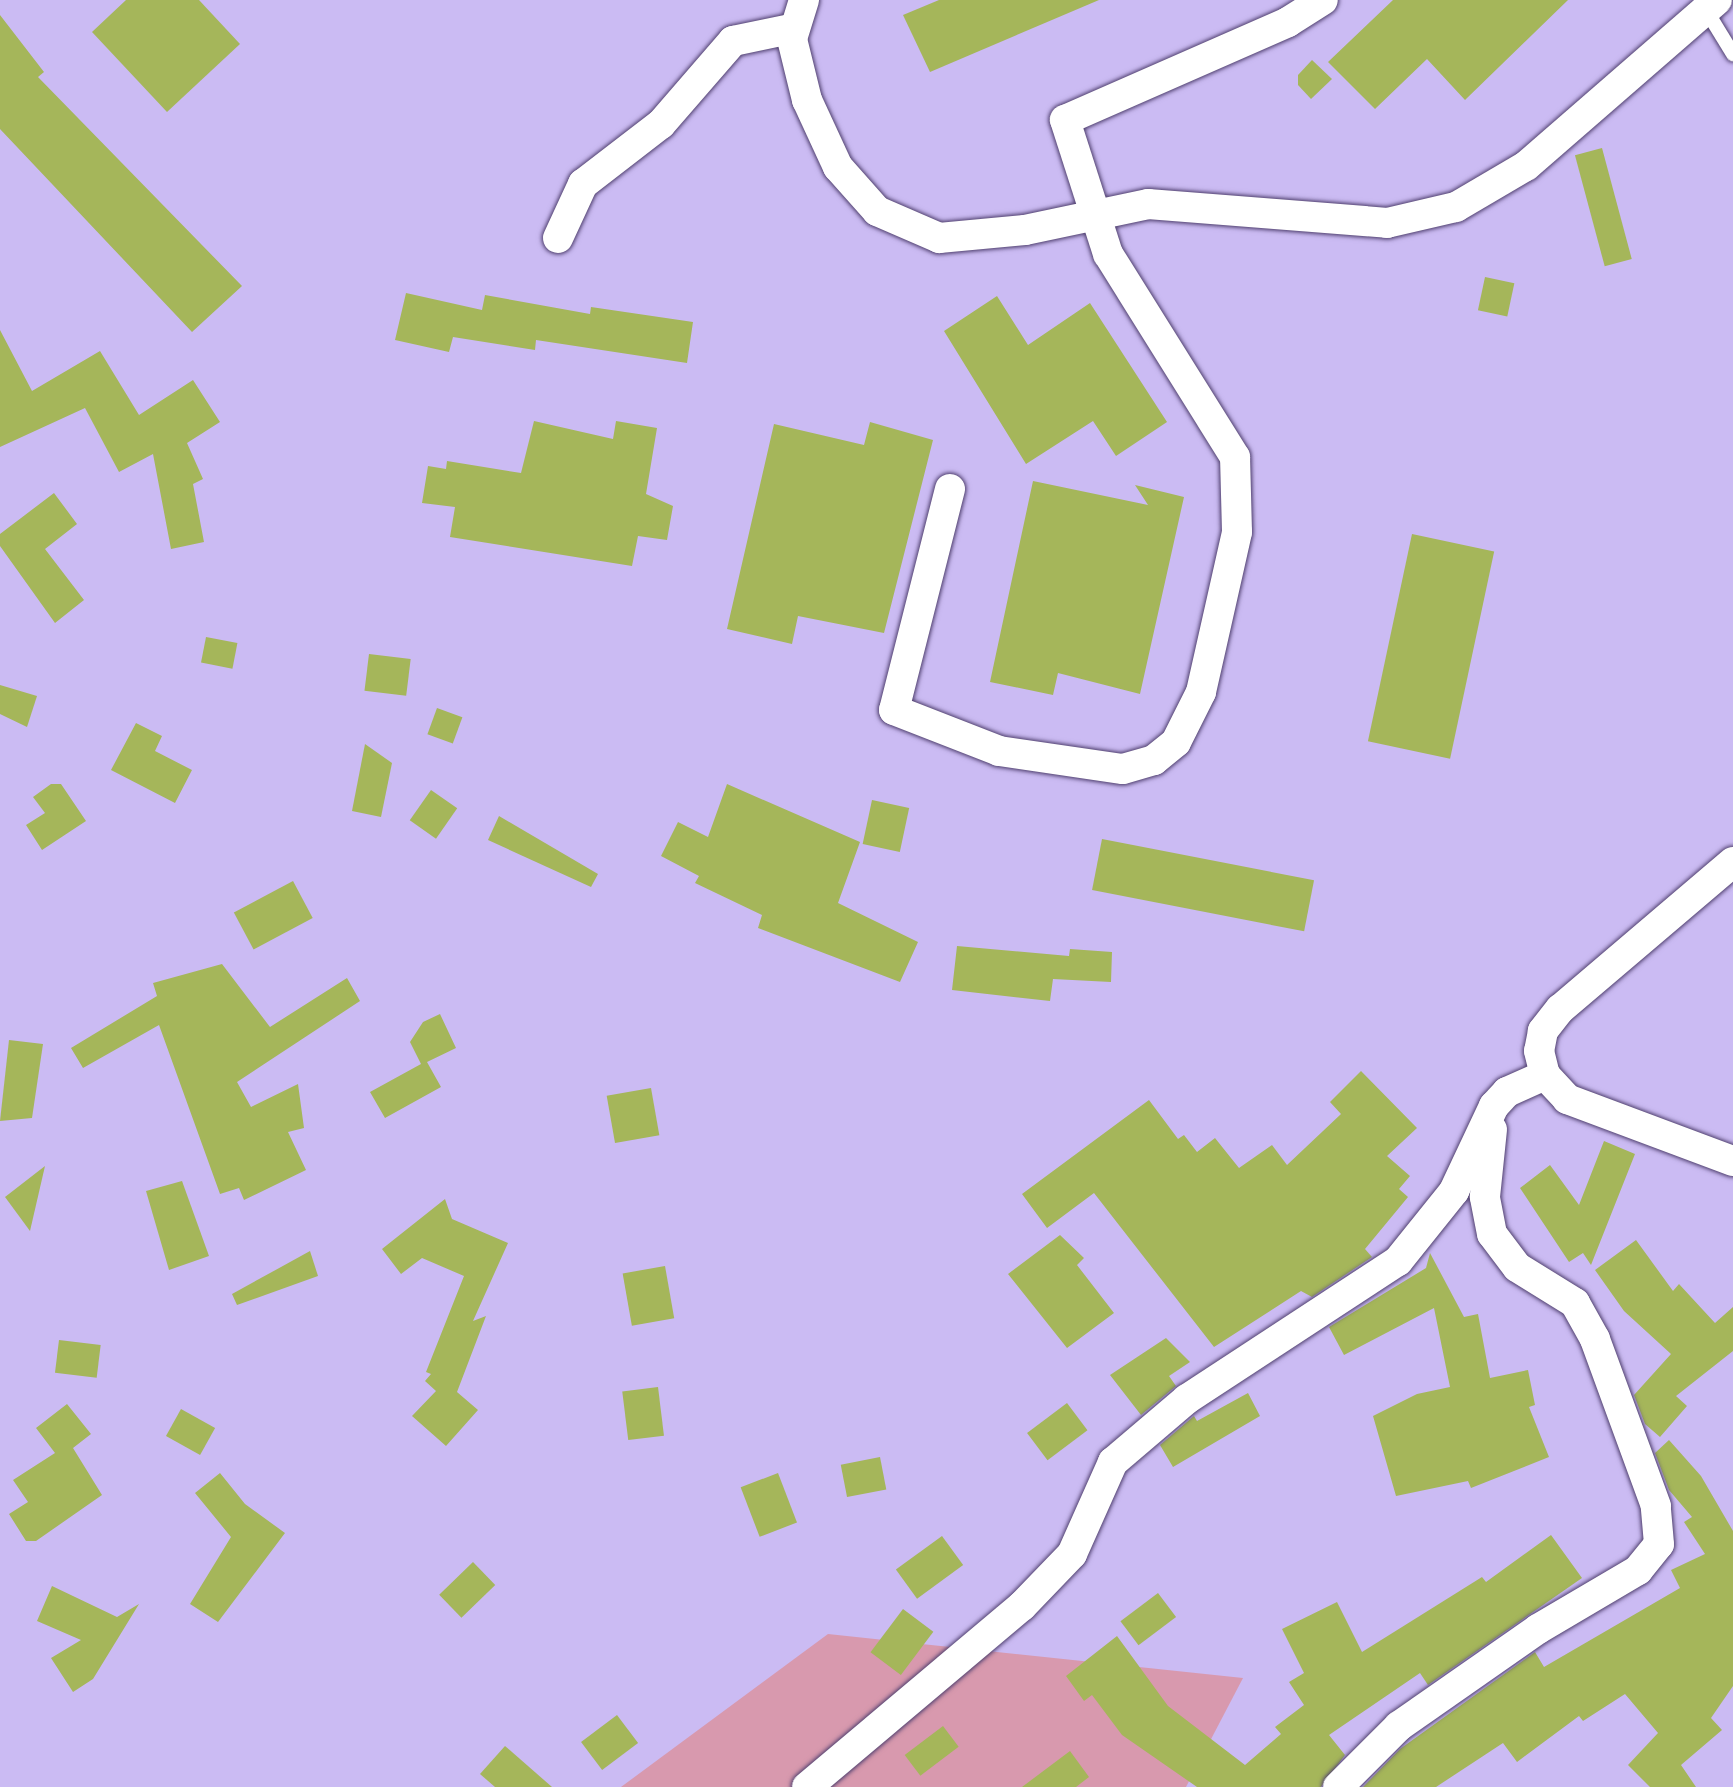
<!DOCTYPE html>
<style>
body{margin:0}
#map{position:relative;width:1733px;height:1787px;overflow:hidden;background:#cbbbf3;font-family:"Noto Sans",sans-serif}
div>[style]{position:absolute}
.green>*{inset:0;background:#d899ae}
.building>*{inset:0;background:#a5b65a;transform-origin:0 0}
.roads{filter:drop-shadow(0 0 2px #50406f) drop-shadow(0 0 2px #50406f)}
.service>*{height:14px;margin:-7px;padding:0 7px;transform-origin:7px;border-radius:7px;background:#fff}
.minor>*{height:30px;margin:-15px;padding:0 15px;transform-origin:15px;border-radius:15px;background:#fff}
span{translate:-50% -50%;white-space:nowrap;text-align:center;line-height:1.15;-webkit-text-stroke:7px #cbbbf3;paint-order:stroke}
</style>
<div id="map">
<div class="green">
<i style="clip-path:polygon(828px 1634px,1243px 1678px,1186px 1787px,621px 1787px)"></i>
</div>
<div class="building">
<i style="clip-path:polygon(126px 0,199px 0,240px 44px,167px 112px,92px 32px)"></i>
<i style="clip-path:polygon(939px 0,1099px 0,930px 72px,903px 15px)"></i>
<i style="clip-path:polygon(1393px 0,1568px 0,1465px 100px,1427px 59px,1375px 109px,1328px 62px)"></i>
<i style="clip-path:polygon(0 15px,44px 72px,38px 77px,242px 286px,192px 332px,0 129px)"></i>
<i style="clip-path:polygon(1312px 60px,1332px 79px,1311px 99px,1298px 85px,1298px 75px)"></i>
<i style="left:1602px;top:148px;width:115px;height:28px;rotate:75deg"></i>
<i style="left:1485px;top:277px;width:30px;height:34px;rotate:12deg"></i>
<i style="clip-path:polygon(406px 293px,482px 310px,485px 295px,590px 314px,591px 307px,693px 322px,687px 363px,536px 340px,535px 350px,453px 337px,449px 352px,395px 340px)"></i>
<i style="clip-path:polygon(997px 296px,1028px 345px,1090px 303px,1167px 422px,1116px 456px,1093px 421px,1026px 464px,944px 331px)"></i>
<i style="clip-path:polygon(0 330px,32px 391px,100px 351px,139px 415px,193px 380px,220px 422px,187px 443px,203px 479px,193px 484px,204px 542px,171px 549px,153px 454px,119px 472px,85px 408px,0 447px)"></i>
<i style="clip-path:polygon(534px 421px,613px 439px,616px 421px,657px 428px,646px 494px,673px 506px,667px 540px,638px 536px,632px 566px,450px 537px,455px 507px,422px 503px,428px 466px,446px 469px,447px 461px,521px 473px)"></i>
<i style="clip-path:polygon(870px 422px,933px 440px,884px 633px,798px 616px,792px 644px,727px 629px,774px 424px,864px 445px)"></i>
<i style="clip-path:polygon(1033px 481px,1148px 505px,1135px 485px,1184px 497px,1140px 694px,1058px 673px,1053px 695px,990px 682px)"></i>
<i style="clip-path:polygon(54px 493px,77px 524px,45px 549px,84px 600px,55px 623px,0 546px,0 534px)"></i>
<i style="left:1412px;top:534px;width:84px;height:212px;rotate:12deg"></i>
<i style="left:206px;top:637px;width:32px;height:26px;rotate:11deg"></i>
<i style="left:369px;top:654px;width:42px;height:37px;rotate:7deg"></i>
<i style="clip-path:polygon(0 685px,37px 696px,27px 727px,0 714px)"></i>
<i style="left:437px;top:708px;width:27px;height:28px;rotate:20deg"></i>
<i style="clip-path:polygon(136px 723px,162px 736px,155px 751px,192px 770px,175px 803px,111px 770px)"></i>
<i style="clip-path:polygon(365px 744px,392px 763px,381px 817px,352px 811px)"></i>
<i style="clip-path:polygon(51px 784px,61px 784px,86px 821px,42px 850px,26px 825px,45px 813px,33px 797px)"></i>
<i style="clip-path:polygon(727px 784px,860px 842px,838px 903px,918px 942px,900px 982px,758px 928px,762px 915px,695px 883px,699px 876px,661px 856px,678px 822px,708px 837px)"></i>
<i style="left:431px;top:790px;width:32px;height:37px;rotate:35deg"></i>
<i style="left:872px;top:800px;width:38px;height:45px;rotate:12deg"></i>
<i style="clip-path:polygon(499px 816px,598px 874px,591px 887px,488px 840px)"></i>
<i style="left:1102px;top:839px;width:216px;height:52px;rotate:11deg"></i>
<i style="left:293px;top:881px;width:42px;height:67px;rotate:62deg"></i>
<i style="clip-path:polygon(957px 946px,1069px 956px,1070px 949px,1112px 952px,1111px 982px,1053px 979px,1050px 1001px,952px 990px)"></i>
<i style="clip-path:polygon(222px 964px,270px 1027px,347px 978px,360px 1001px,237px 1082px,251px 1107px,298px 1084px,304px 1128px,288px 1132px,306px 1170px,244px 1200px,239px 1188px,220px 1194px,159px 1025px,83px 1068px,71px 1048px,157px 996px,153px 983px)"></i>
<i style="clip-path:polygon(440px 1014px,456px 1048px,427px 1062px,441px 1087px,385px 1118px,370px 1092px,421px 1064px,410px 1042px,423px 1022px)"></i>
<i style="clip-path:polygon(9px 1040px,43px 1044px,32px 1118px,0 1121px)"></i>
<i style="clip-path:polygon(1361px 1071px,1417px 1128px,1387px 1156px,1410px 1176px,1399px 1189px,1408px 1197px,1365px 1249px,1372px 1257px,1312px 1297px,1301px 1291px,1214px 1347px,1094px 1193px,1047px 1228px,1022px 1194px,1149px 1100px,1178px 1139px,1184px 1135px,1197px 1152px,1215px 1138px,1239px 1168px,1272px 1145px,1287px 1165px,1341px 1114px,1330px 1102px)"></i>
<i style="left:651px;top:1088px;width:48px;height:45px;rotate:80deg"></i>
<i style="clip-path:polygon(1604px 1141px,1635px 1154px,1591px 1265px,1583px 1253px,1569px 1262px,1520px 1188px,1550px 1165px,1579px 1205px)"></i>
<i style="clip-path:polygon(45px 1166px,30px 1231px,5px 1197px)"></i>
<i style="clip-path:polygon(182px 1181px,209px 1256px,169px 1270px,146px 1191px)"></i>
<i style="clip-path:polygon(445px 1199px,452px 1219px,508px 1243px,473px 1321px,486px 1316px,457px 1392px,478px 1410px,446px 1446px,412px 1416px,436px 1391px,425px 1381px,431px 1374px,426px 1372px,464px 1276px,422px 1258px,401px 1274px,382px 1249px)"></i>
<i style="clip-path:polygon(1060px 1235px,1084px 1258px,1077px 1265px,1114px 1313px,1067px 1348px,1008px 1274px)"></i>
<i style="clip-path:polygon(1636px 1240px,1673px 1291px,1679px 1284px,1715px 1323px,1733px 1307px,1733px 1351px,1676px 1396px,1687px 1406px,1660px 1437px,1645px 1424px,1634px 1395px,1671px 1354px,1624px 1311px,1595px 1270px)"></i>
<i style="clip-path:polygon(310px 1251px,318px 1276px,237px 1305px,232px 1294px)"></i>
<i style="clip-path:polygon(1430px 1253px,1464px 1317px,1478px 1314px,1490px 1378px,1528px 1370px,1535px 1405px,1529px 1407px,1549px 1457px,1471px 1488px,1468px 1481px,1396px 1496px,1373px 1416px,1417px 1394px,1450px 1387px,1434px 1308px,1344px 1355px,1329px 1327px,1426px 1268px)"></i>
<i style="left:665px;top:1266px;width:53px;height:43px;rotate:80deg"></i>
<i style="clip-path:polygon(1166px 1338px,1190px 1362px,1169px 1376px,1176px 1386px,1141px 1415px,1110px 1375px)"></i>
<i style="left:59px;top:1340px;width:42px;height:33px;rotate:7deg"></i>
<i style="left:658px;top:1387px;width:49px;height:36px;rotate:83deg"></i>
<i style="clip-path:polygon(1248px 1393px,1260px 1416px,1173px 1467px,1160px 1445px,1194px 1416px,1197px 1421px)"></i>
<i style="left:1067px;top:1403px;width:34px;height:50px;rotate:53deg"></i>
<i style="clip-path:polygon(67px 1404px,91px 1434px,73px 1448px,102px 1495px,36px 1541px,26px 1541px,9px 1514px,28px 1502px,13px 1480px,55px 1453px,36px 1428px)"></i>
<i style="left:181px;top:1409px;width:39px;height:31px;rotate:29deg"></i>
<i style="clip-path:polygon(1669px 1440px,1701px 1476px,1733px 1531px,1733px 1686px,1711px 1718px,1722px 1730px,1681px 1765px,1696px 1787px,1650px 1787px,1628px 1765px,1658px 1733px,1625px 1694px,1583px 1721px,1579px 1716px,1517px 1762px,1503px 1743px,1436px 1787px,1363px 1787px,1400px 1749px,1535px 1652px,1544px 1667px,1680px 1588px,1671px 1570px,1705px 1554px,1684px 1522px,1692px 1517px,1669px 1490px,1655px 1453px)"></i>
<i style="left:880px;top:1457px;width:33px;height:40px;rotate:79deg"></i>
<i style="clip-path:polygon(220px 1473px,245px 1504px,285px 1533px,218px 1622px,190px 1604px,231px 1537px,195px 1493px)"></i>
<i style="left:778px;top:1473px;width:53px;height:40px;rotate:69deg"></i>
<i style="clip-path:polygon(1551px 1535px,1582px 1578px,1428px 1685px,1420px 1673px,1329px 1735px,1345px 1755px,1321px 1787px,1197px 1787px,1122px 1735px,1092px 1695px,1084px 1701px,1066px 1676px,1117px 1636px,1168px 1706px,1245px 1765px,1281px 1734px,1275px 1727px,1304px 1705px,1289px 1682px,1304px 1673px,1282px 1629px,1337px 1602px,1362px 1652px,1482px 1577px,1486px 1582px)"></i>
<i style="left:942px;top:1536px;width:36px;height:57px;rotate:54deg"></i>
<i style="left:473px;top:1562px;width:32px;height:47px;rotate:46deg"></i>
<i style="clip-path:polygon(52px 1586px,117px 1617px,139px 1604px,93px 1679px,73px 1692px,51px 1658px,81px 1640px,37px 1621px)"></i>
<i style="left:1158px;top:1593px;width:30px;height:47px;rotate:53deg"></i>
<i style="left:903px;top:1609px;width:38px;height:54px;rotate:37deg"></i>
<i style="left:617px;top:1715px;width:35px;height:45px;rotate:53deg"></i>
<i style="left:943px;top:1726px;width:26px;height:48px;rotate:53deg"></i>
<i style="clip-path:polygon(505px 1746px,552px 1787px,495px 1787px,480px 1774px)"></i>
<i style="clip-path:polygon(1070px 1751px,1089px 1777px,1076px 1787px,1022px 1787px)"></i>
</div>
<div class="roads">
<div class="service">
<i style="left:1706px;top:10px;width:52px;rotate:58.5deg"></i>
</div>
<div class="minor">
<i style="left:804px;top:0;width:41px;rotate:107.1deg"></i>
<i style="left:792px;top:39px;width:63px;rotate:76.2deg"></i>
<i style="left:807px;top:100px;width:74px;rotate:65.2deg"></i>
<i style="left:838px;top:167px;width:59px;rotate:48.4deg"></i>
<i style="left:877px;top:211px;width:68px;rotate:23.5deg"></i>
<i style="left:939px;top:238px;width:86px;rotate:-5.3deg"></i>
<i style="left:1025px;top:230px;width:126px;rotate:-11.9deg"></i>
<i style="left:1148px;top:204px;width:240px;rotate:4.5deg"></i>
<i style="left:1387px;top:223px;width:71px;rotate:-13.1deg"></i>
<i style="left:1456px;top:207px;width:81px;rotate:-30.4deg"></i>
<i style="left:1526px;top:166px;width:253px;rotate:-41deg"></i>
<i style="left:558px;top:238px;width:60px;rotate:-65.2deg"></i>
<i style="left:583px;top:184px;width:98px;rotate:-37.6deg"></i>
<i style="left:661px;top:124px;width:110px;rotate:-49.1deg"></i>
<i style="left:733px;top:41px;width:63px;rotate:-11.8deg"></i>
<i style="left:950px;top:489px;width:228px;rotate:104.2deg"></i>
<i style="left:894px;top:710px;width:113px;rotate:21.3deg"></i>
<i style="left:999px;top:751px;width:125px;rotate:8.3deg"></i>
<i style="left:1123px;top:769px;width:32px;rotate:-16deg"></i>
<i style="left:1154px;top:760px;width:28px;rotate:-39deg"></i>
<i style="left:1176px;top:742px;width:56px;rotate:-63.4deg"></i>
<i style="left:1201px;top:692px;width:164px;rotate:-77.3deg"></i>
<i style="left:1237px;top:532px;width:75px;rotate:-91.5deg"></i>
<i style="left:1235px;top:457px;width:239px;rotate:-122deg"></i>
<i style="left:1108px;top:254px;width:141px;rotate:-107.8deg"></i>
<i style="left:1065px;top:120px;width:244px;rotate:-23.7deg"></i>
<i style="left:1288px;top:22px;width:41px;rotate:-32.2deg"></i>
<i style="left:1733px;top:862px;width:227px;rotate:139.6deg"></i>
<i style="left:1560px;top:1009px;width:28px;rotate:128deg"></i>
<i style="left:1543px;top:1031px;width:20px;rotate:101deg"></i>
<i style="left:1539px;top:1051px;width:25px;rotate:76deg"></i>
<i style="left:1545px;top:1075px;width:33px;rotate:47deg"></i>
<i style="left:1567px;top:1099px;width:177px;rotate:20.5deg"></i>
<i style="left:807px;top:1787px;width:281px;rotate:-40.1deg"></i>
<i style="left:1022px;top:1606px;width:72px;rotate:-46.1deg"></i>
<i style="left:1072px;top:1554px;width:101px;rotate:-66deg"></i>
<i style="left:1113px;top:1462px;width:97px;rotate:-40.4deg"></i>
<i style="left:1187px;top:1399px;width:252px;rotate:-33.2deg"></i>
<i style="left:1398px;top:1261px;width:90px;rotate:-51.3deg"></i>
<i style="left:1454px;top:1191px;width:94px;rotate:-64.8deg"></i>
<i style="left:1494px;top:1106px;width:19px;rotate:-47deg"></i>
<i style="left:1507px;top:1092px;width:42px;rotate:-24.1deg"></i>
<i style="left:1338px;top:1787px;width:86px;rotate:-45deg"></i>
<i style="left:1399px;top:1726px;width:169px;rotate:-34.9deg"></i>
<i style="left:1538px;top:1629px;width:116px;rotate:-30.5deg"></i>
<i style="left:1638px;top:1570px;width:33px;rotate:-51deg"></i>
<i style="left:1659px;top:1544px;width:38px;rotate:-95deg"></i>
<i style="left:1656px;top:1506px;width:178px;rotate:-110.1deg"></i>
<i style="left:1595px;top:1339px;width:41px;rotate:-119.1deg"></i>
<i style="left:1575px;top:1303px;width:68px;rotate:-148.2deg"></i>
<i style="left:1517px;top:1267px;width:41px;rotate:-127.1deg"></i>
<i style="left:1492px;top:1234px;width:38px;rotate:-101deg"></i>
<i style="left:1485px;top:1197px;width:68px;rotate:-84.1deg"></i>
</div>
</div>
</div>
